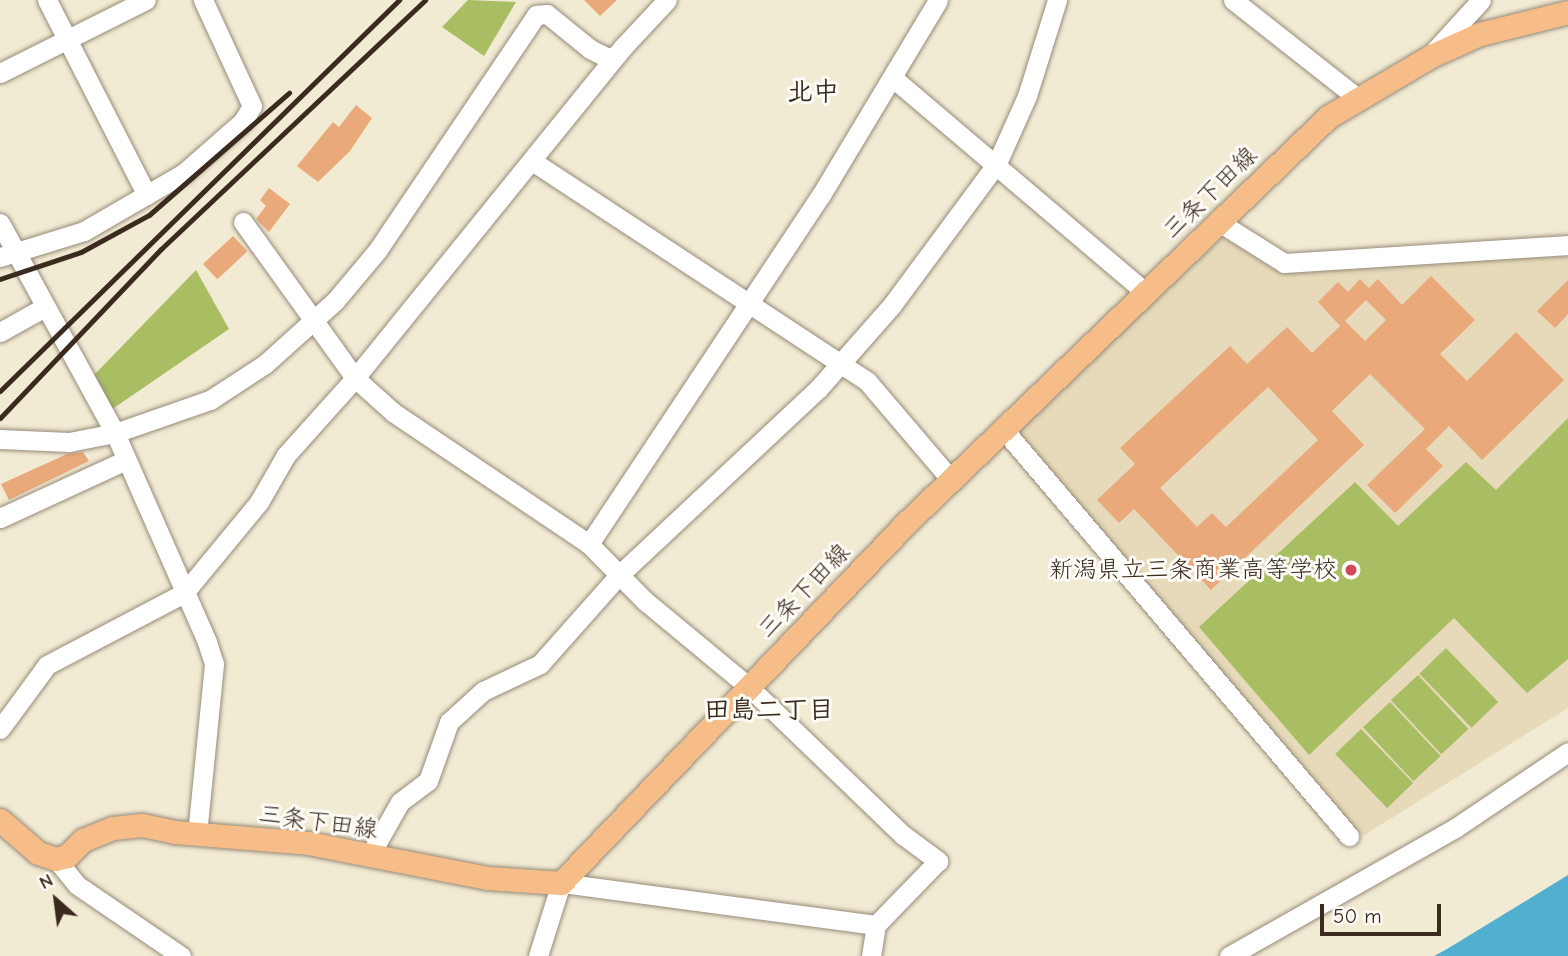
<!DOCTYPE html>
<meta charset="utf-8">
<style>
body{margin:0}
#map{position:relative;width:1568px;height:956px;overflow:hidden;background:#f2ebd4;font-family:"Comic Neue","Klee One",sans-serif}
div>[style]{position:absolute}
.built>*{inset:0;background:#e6daba}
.green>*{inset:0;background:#a9be62;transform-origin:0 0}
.water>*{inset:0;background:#51afcf}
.building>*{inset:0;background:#eaa97a;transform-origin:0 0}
.roads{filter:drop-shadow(0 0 2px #968a79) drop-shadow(0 0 2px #968a79)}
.minor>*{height:19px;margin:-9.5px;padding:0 9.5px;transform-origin:9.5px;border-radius:9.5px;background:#fff}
.major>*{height:23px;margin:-11.5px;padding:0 11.5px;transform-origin:11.5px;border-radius:11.5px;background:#f7bd88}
.rail>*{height:5px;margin:-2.5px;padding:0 2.5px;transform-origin:2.5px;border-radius:2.5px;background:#3b2a1e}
.dots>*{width:19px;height:19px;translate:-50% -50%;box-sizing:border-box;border:4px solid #fdfcf7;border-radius:50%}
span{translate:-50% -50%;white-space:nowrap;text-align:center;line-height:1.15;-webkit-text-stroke:6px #fdfcf7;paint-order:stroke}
.street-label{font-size:24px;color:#3b2a1e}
.poi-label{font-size:24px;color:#3b2a1e}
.right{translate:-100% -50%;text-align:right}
.neighbourhood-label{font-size:26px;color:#3b2a1e;font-weight:700}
.north{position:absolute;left:21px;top:865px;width:70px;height:70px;-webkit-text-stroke:5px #fdfcf7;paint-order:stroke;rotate:332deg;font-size:19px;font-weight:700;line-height:28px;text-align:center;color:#3b2a1e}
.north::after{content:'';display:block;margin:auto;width:24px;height:32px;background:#3b2a1e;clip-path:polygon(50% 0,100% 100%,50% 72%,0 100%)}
.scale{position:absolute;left:1320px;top:904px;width:121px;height:32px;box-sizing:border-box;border:4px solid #3b2a1e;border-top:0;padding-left:9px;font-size:21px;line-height:24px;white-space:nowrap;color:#3b2a1e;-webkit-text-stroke:5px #fdfcf7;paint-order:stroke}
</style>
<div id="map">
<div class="built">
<i style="clip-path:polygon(1222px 238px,1283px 269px,1568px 249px,1568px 708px,1363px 836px,1015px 432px)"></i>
</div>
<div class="green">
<i style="clip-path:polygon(468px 0,516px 2px,484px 56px,442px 27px)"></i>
<i style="clip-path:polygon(196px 270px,229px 329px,111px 410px,94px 375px)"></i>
<i style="clip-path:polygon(1568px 418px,1568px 659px,1527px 693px,1454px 618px,1309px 755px,1199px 627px,1355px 482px,1398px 526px,1466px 462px,1496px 490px)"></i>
<i style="left:1446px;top:648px;width:75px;height:37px;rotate:46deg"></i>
<i style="left:1418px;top:675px;width:74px;height:37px;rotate:47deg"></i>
<i style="left:1390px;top:702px;width:74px;height:37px;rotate:47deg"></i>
<i style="left:1361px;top:729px;width:75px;height:36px;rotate:46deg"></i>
</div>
<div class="water">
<i style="clip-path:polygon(1568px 875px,1568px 956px,1434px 956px,1447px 949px)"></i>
</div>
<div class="building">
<i style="clip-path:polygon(584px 0,617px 0,600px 16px)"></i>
<i style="clip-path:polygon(356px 105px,372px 118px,350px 151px,318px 182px,297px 166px,333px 122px,339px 127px)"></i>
<i style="clip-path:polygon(269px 188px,290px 204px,269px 232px,256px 219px,266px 206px,260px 200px)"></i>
<i style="left:233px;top:236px;width:21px;height:41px;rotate:47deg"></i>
<i style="clip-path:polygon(evenodd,1431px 276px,1475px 320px,1440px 354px,1467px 381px,1516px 332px,1564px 380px,1482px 460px,1449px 426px,1426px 449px,1443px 466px,1395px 513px,1367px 485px,1425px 429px,1370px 374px,1332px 411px,1364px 445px,1211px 590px,1134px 509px,1119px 523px,1097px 500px,1135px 464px,1120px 448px,1230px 346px,1247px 364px,1287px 327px,1312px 353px,1340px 326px,1318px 302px,1338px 282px,1348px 292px,1360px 279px,1369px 288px,1378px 279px,1402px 305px,1431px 276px,1366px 300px,1386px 320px,1365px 341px,1345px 321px,1366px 300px,1431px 276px,1268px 387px,1318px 440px,1226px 527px,1212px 513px,1197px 527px,1160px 488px,1268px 387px)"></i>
<i style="clip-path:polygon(1568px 280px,1568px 314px,1555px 328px,1537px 311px)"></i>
<i style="clip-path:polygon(83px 452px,89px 461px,9px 500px,1px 484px,67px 454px)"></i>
</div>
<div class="roads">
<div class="minor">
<i style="left:47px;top:0;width:219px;rotate:62.9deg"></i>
<i style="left:1233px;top:0;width:160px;rotate:38.2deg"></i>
<i style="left:1431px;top:55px;width:74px;rotate:-47.7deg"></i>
<i style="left:0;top:73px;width:163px;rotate:-26.6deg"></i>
<i style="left:894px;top:79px;width:329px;rotate:40.3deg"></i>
<i style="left:532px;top:161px;width:401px;rotate:33.3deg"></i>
<i style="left:867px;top:381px;width:131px;rotate:49.6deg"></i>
<i style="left:243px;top:222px;width:192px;rotate:54.3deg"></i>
<i style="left:355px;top:378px;width:52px;rotate:41.9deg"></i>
<i style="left:394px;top:413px;width:235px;rotate:33.9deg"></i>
<i style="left:589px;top:544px;width:80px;rotate:45.5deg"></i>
<i style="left:645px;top:601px;width:135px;rotate:39.6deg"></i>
<i style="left:749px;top:687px;width:214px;rotate:43.9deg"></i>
<i style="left:903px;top:835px;width:44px;rotate:36.6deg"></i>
<i style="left:938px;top:861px;width:89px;rotate:134.1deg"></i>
<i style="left:876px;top:925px;width:318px;rotate:-172.4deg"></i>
<i style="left:561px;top:883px;width:77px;rotate:107.5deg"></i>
<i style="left:1219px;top:222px;width:77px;rotate:32.2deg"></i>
<i style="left:1284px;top:263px;width:285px;rotate:-3.6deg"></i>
<i style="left:0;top:223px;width:239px;rotate:61.3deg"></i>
<i style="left:115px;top:433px;width:228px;rotate:66.2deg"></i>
<i style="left:207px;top:642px;width:23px;rotate:72deg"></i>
<i style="left:214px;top:664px;width:171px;rotate:95.7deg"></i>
<i style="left:0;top:257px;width:88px;rotate:-17.2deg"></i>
<i style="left:84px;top:231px;width:116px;rotate:-30.1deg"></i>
<i style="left:184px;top:173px;width:79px;rotate:-41.4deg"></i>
<i style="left:243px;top:121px;width:17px;rotate:-59deg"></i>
<i style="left:252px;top:106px;width:117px;rotate:-114.8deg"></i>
<i style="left:0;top:332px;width:49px;rotate:-29.2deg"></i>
<i style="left:1004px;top:430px;width:533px;rotate:49.64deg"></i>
<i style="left:0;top:439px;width:69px;rotate:2.5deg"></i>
<i style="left:69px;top:442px;width:47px;rotate:-11.1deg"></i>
<i style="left:115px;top:433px;width:101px;rotate:-19.2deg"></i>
<i style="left:210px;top:400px;width:66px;rotate:-33.2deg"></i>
<i style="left:265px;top:364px;width:94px;rotate:-42deg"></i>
<i style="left:335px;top:301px;width:65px;rotate:-50deg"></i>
<i style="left:377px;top:251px;width:285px;rotate:-56deg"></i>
<i style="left:536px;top:15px;width:11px;rotate:-5deg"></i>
<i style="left:547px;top:14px;width:55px;rotate:39.1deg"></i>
<i style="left:590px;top:49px;width:20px;rotate:27deg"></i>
<i style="left:608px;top:58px;width:9px;rotate:-21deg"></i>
<i style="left:0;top:518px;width:139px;rotate:-24.7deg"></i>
<i style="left:589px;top:544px;width:419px;rotate:-56.4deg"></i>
<i style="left:821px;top:195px;width:227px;rotate:-59deg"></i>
<i style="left:0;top:729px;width:79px;rotate:-53.7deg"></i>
<i style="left:47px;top:665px;width:155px;rotate:-27.7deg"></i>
<i style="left:184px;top:593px;width:118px;rotate:-50.5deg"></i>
<i style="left:259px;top:502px;width:54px;rotate:-60.1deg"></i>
<i style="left:286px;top:455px;width:103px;rotate:-48.1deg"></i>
<i style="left:355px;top:378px;width:426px;rotate:-51deg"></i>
<i style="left:623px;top:47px;width:64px;rotate:-46.9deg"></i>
<i style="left:370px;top:855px;width:61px;rotate:-60.5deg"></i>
<i style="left:400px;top:802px;width:35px;rotate:-37deg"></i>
<i style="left:428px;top:781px;width:63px;rotate:-70.4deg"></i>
<i style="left:449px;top:722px;width:46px;rotate:-42.4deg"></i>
<i style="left:483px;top:691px;width:63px;rotate:-25.3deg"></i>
<i style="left:540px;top:664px;width:118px;rotate:-48.4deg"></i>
<i style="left:618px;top:576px;width:274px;rotate:-43.1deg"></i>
<i style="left:818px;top:389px;width:112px;rotate:-48.6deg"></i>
<i style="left:892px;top:305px;width:177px;rotate:-53.5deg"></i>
<i style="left:997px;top:163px;width:73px;rotate:-65.9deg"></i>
<i style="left:1027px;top:96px;width:101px;rotate:-72.6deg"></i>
<i style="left:56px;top:859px;width:33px;rotate:51deg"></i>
<i style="left:77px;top:885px;width:126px;rotate:34.3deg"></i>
<i style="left:871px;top:956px;width:31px;rotate:-81deg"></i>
<i style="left:1229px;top:956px;width:260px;rotate:-29.5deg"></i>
<i style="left:1455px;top:828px;width:136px;rotate:-33.9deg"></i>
</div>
<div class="major">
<i style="left:0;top:820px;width:50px;rotate:41deg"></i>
<i style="left:38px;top:853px;width:19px;rotate:18deg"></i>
<i style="left:56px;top:859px;width:11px;rotate:-15deg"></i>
<i style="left:67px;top:856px;width:23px;rotate:-45deg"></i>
<i style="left:83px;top:840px;width:32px;rotate:-22deg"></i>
<i style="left:113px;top:828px;width:29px;rotate:-6deg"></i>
<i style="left:142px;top:825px;width:34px;rotate:12deg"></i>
<i style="left:175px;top:832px;width:133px;rotate:4.7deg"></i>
<i style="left:308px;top:843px;width:183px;rotate:11deg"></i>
<i style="left:488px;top:878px;width:73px;rotate:3.9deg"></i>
<i style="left:561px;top:883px;width:493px;rotate:-46.2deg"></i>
<i style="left:902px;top:527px;width:591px;rotate:-43.9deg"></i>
<i style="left:1328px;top:117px;width:120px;rotate:-30.6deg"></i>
<i style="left:1431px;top:56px;width:54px;rotate:-24.2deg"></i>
<i style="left:1480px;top:34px;width:91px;rotate:-14deg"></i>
</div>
</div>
<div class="rail">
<i style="left:0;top:279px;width:85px;rotate:-18.4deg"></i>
<i style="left:81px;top:252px;width:77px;rotate:-28.6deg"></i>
<i style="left:149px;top:215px;width:186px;rotate:-41.1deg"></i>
<i style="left:0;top:391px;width:559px;rotate:-44.42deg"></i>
<i style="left:0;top:418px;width:233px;rotate:-46.4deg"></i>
<i style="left:161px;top:249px;width:363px;rotate:-43.3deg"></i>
</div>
<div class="dots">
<i style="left:1351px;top:570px;background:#d1495b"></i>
</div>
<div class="street-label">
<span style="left:1210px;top:193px;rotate:-44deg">三条下田線</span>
<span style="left:804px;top:591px;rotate:-46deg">三条下田線</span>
<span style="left:318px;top:822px;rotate:8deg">三条下田線</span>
</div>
<div class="poi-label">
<span class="right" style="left:1337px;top:570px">新潟県立三条商業高等学校</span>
</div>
<div class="neighbourhood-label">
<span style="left:813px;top:93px">北中</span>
<span style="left:769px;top:711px">田島二丁目</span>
</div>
<div class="north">N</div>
<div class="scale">50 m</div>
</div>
